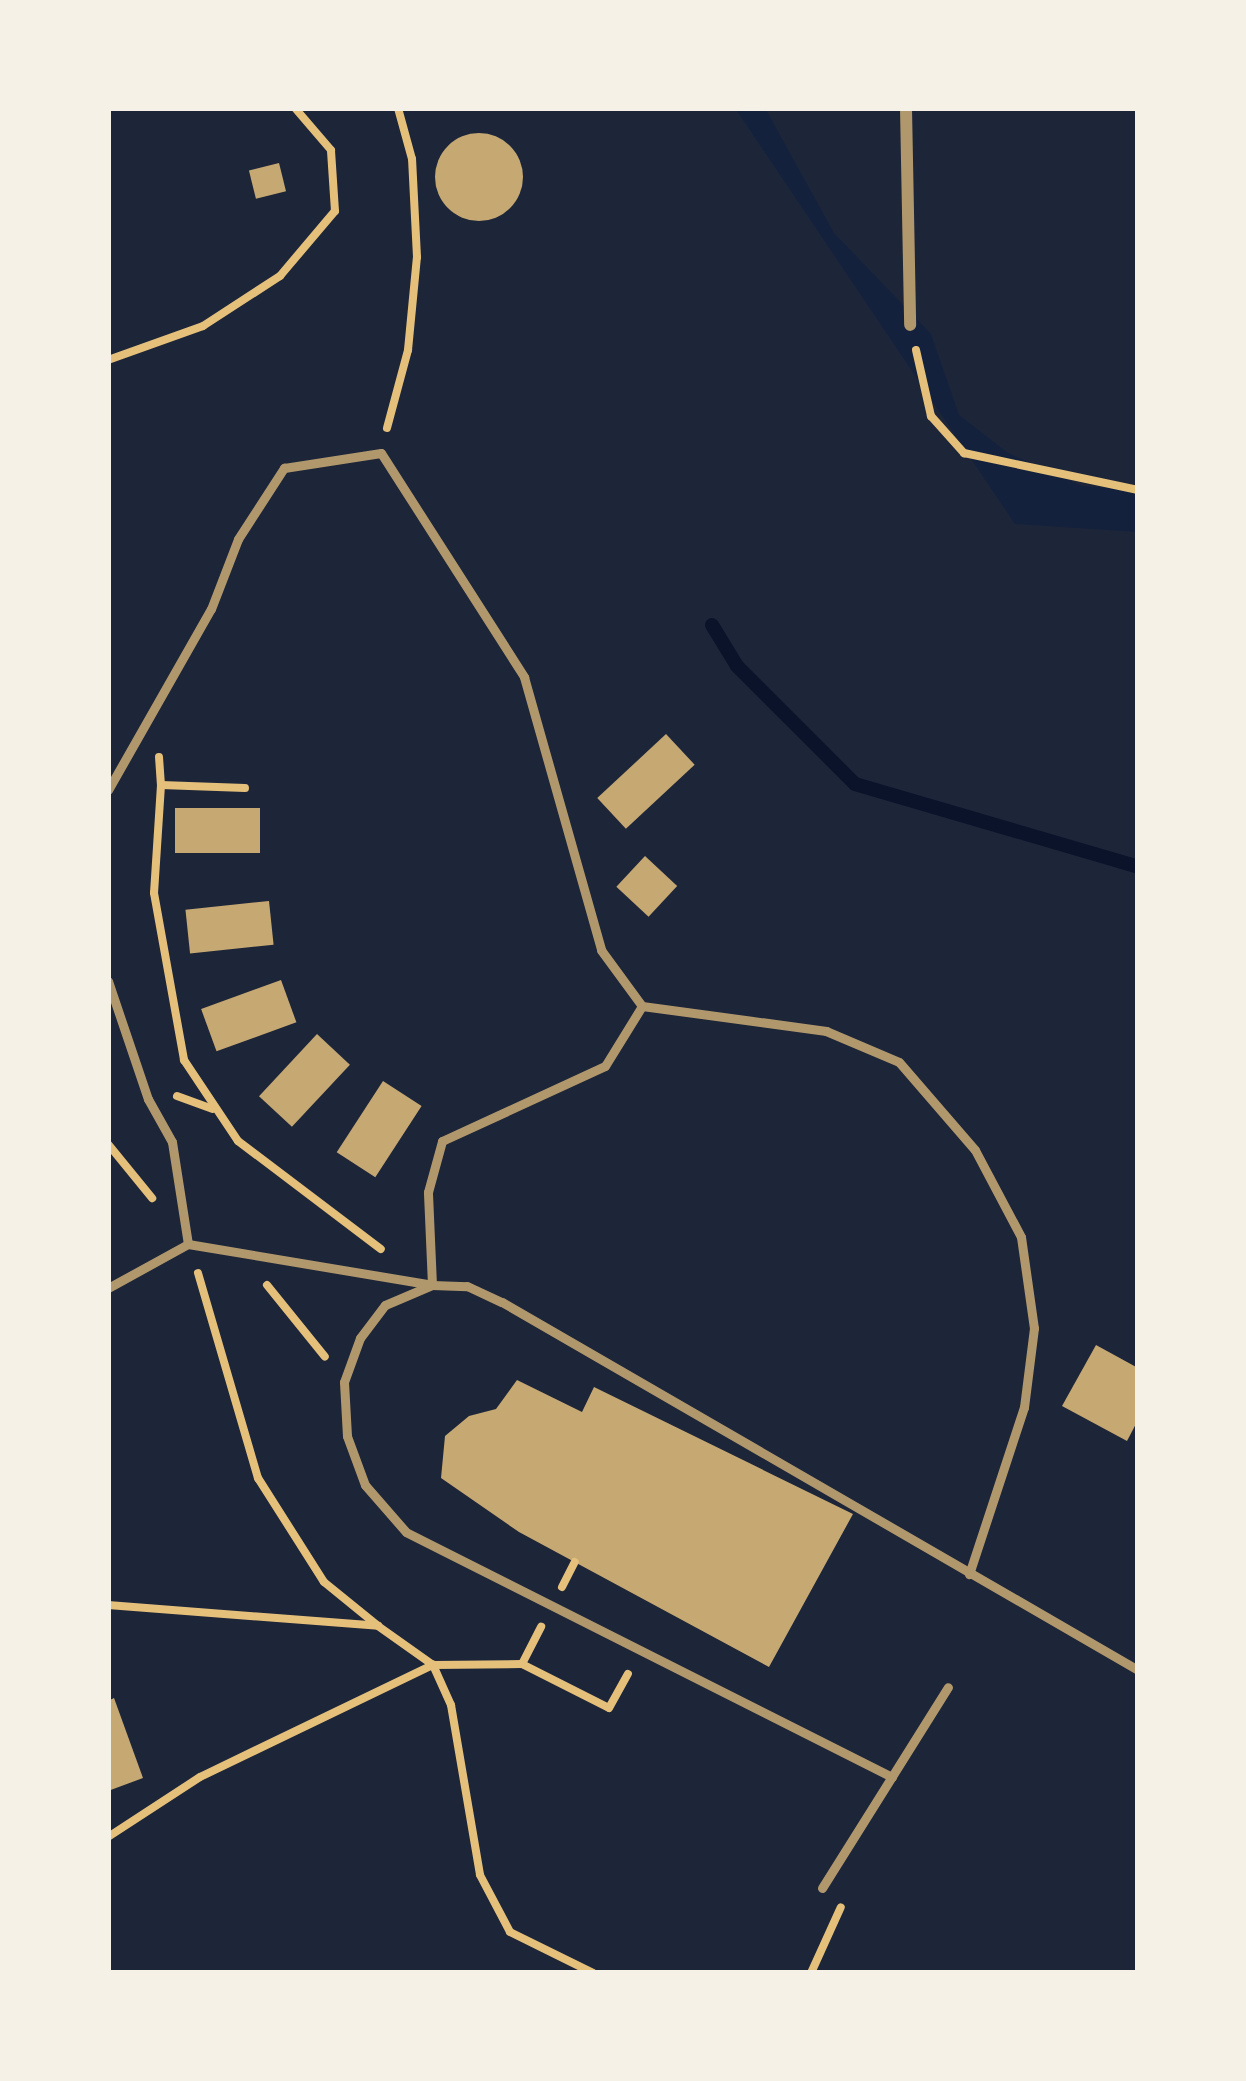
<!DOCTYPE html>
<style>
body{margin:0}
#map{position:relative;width:1246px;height:2081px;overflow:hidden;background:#14213d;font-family:"Alegreya Sans",sans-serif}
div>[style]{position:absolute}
.green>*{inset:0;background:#1d2539}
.stream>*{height:14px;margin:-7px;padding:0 7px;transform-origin:7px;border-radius:7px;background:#0b132b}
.building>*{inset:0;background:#c6a872;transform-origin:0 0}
.round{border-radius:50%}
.path>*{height:8px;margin:-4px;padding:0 4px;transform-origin:4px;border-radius:4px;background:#e5c07b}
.service>*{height:9px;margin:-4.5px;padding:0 4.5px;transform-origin:4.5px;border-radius:4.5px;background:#b1986c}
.minor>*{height:12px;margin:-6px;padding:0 6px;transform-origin:6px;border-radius:6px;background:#b1986c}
span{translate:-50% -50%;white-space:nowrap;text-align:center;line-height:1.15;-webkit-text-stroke:12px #f6f1e7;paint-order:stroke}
.frame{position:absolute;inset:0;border:111px solid #f6f1e7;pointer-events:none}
</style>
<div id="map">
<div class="green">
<i style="clip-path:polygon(108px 108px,735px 108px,1015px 524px,1138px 532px,1138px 1973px,108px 1973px)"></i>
<i style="clip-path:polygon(765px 108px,1138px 108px,1138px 490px,1082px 486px,1008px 453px,959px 415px,931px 334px,834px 233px)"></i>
</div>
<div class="stream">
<i style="left:712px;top:625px;width:48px;rotate:58.6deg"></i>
<i style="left:737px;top:666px;width:167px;rotate:45deg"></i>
<i style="left:855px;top:784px;width:295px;rotate:16.3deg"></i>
</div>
<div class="building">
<i class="round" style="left:435px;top:133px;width:88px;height:88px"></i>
<i style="left:279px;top:163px;width:29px;height:31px;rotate:76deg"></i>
<i style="left:666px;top:734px;width:42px;height:94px;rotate:47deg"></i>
<i style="left:175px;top:808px;width:85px;height:45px"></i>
<i style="left:645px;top:856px;width:44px;height:42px;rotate:43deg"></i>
<i style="left:269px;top:901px;width:44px;height:84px;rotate:84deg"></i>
<i style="left:281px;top:980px;width:45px;height:85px;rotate:70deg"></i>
<i style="left:317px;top:1034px;width:45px;height:85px;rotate:43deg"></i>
<i style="left:383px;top:1081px;width:46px;height:85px;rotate:33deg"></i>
<i style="clip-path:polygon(1096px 1345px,1138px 1368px,1138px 1420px,1127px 1441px,1062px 1406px)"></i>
<i style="clip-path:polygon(517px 1380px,582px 1412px,594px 1387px,853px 1514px,769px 1667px,519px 1532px,441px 1478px,445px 1436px,469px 1416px,496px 1409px)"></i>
<i style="clip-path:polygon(114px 1698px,143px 1778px,108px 1791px,108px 1701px)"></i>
</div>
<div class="path">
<i style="left:916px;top:350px;width:68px;rotate:77.2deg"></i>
<i style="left:931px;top:416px;width:50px;rotate:48.3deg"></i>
<i style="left:964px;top:453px;width:178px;rotate:12deg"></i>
<i style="left:108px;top:360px;width:101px;rotate:-19.7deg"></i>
<i style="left:203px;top:326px;width:92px;rotate:-33deg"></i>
<i style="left:280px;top:276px;width:85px;rotate:-49.8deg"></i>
<i style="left:335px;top:211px;width:61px;rotate:-93.8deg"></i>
<i style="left:331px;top:150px;width:55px;rotate:-130.6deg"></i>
<i style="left:387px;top:428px;width:81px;rotate:-74.9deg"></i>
<i style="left:408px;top:350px;width:93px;rotate:-84.5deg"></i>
<i style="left:417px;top:257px;width:98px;rotate:-92.9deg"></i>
<i style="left:412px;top:159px;width:53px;rotate:-105.4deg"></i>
<i style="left:159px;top:757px;width:28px;rotate:86deg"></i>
<i style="left:245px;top:788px;width:84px;rotate:-178deg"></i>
<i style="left:161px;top:785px;width:108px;rotate:93.7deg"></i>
<i style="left:154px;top:893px;width:170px;rotate:79.8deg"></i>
<i style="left:184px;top:1060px;width:97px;rotate:56.3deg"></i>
<i style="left:238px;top:1141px;width:179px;rotate:37.1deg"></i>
<i style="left:177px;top:1096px;width:38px;rotate:20deg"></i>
<i style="left:108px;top:1144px;width:70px;rotate:50.8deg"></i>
<i style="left:198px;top:1273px;width:214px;rotate:73.7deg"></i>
<i style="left:258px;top:1478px;width:123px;rotate:57.6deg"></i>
<i style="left:324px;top:1582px;width:68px;rotate:39.1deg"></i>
<i style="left:267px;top:1285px;width:92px;rotate:51.1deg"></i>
<i style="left:562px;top:1587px;width:28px;rotate:-63deg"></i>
<i style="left:108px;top:1605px;width:271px;rotate:4.4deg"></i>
<i style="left:378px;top:1626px;width:67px;rotate:35.3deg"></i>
<i style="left:433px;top:1665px;width:44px;rotate:65.8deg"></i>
<i style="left:451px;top:1705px;width:172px;rotate:80.3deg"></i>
<i style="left:480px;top:1875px;width:64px;rotate:62.2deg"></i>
<i style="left:510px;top:1932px;width:93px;rotate:26.3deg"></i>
<i style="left:522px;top:1664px;width:42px;rotate:-62.8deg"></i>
<i style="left:108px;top:1837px;width:110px;rotate:-33.1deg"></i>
<i style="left:200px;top:1777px;width:259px;rotate:-25.7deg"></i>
<i style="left:433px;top:1665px;width:89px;rotate:-0.6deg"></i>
<i style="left:522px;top:1664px;width:97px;rotate:26.8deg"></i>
<i style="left:609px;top:1708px;width:39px;rotate:-61deg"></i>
<i style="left:811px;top:1973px;width:72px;rotate:-65.6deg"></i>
</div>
<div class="service">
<i style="left:108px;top:790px;width:208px;rotate:-60.4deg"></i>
<i style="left:211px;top:609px;width:75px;rotate:-68.9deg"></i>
<i style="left:238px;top:539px;width:85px;rotate:-57.1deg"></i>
<i style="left:284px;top:468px;width:98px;rotate:-8.8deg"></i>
<i style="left:381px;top:453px;width:266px;rotate:57.4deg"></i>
<i style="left:524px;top:677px;width:284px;rotate:74.2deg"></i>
<i style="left:601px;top:950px;width:69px;rotate:53.8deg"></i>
<i style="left:642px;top:1006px;width:186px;rotate:7.7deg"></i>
<i style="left:826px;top:1031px;width:79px;rotate:23deg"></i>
<i style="left:899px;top:1062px;width:116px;rotate:49.2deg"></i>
<i style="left:975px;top:1150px;width:98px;rotate:62.1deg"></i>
<i style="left:1021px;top:1237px;width:92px;rotate:81.9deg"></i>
<i style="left:1034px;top:1328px;width:80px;rotate:97.2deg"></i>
<i style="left:1024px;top:1407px;width:176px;rotate:108.2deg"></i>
<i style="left:108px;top:981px;width:125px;rotate:71.3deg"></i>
<i style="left:148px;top:1099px;width:49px;rotate:60.8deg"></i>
<i style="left:172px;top:1142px;width:103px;rotate:81.1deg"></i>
<i style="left:108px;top:1288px;width:91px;rotate:-28.8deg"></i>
<i style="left:188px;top:1244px;width:247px;rotate:9.5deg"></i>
<i style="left:432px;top:1285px;width:93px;rotate:-92.5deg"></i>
<i style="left:428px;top:1192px;width:53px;rotate:-74.6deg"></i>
<i style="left:442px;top:1141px;width:179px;rotate:-24.7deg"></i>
<i style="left:605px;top:1066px;width:70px;rotate:-58.3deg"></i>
<i style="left:892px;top:1777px;width:544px;rotate:-153.25deg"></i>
<i style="left:406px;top:1532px;width:62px;rotate:-131.1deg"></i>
<i style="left:365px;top:1485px;width:52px;rotate:-110.2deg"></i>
<i style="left:347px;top:1436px;width:54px;rotate:-93.2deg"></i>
<i style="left:344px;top:1382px;width:47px;rotate:-70deg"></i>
<i style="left:360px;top:1338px;width:41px;rotate:-52.9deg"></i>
<i style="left:385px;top:1305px;width:51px;rotate:-23.1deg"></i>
<i style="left:432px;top:1285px;width:35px;rotate:2deg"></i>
<i style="left:467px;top:1286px;width:38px;rotate:25deg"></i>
<i style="left:502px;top:1302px;width:735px;rotate:30.05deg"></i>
<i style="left:822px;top:1888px;width:237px;rotate:-57.9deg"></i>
</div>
<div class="minor">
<i style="left:906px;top:108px;width:217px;rotate:88.9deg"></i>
</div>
<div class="frame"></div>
</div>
